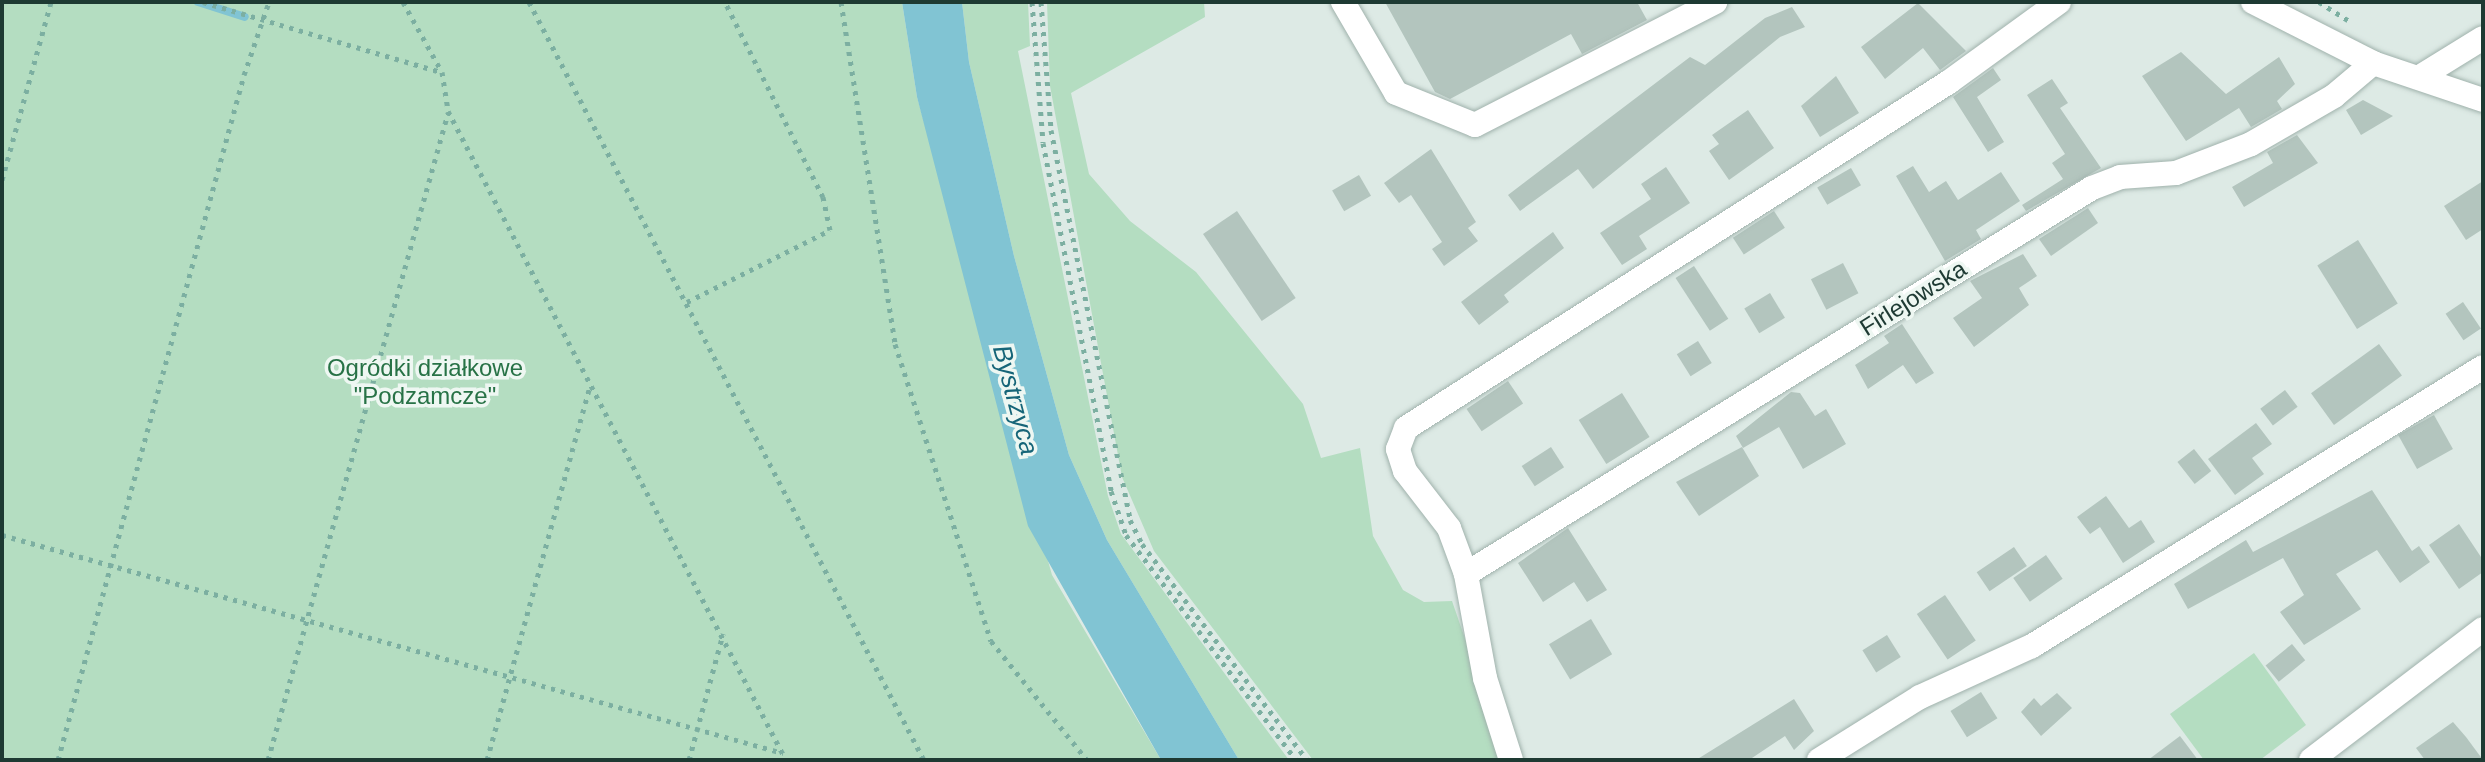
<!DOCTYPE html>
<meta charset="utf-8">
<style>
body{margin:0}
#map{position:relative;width:2485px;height:762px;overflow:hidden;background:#ddeae5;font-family:Helvetica,sans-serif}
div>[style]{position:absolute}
.green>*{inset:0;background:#b4ddc1}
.water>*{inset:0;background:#81c4d3}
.stream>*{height:8px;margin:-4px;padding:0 4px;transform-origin:4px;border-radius:4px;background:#81c4d3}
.building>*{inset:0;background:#b3c5be;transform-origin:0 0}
.path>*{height:5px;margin-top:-2.5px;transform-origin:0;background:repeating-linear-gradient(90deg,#7cafa1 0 4px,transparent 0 10px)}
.roads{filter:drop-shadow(0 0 2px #a0b2ac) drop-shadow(0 0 2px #a0b2ac)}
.minor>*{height:24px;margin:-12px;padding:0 12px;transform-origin:12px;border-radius:12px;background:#fff}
span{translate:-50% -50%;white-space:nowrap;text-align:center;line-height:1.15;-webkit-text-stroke:7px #eef7f2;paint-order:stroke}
.street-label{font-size:24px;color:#1e3a33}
.park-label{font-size:24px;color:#277246}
.water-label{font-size:26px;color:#166578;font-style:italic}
.frame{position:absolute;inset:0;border:4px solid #1e3a33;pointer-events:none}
</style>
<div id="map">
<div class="green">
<i style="clip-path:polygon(2px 2px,902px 2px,917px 97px,1052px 575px,1161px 760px,2px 760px)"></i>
<i style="clip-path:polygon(962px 2px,1028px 2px,1030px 46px,1018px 51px,1108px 496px,1121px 534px,1289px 760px,1239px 760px,1107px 540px,1069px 455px,1014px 256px,969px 62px)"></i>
<i style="clip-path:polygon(1047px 2px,1204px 2px,1205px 17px,1071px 93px,1089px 174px,1130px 221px,1196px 272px,1303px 404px,1321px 458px,1360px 448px,1373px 536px,1403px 590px,1424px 602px,1452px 601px,1507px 760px,1313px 760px,1154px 551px,1122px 477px,1050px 86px)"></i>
<i style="clip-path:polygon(2254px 653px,2306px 725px,2260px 760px,2204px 760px,2170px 714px)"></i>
</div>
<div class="water">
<i style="clip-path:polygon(902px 2px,962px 2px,969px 62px,1014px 256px,1069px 455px,1107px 540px,1239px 760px,1161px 760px,1028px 526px,917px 97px)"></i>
</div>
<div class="stream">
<i style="left:198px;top:2px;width:49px;rotate:17.7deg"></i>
</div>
<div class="building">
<i style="clip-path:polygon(1385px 2px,1637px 2px,1647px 20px,1582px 54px,1571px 34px,1450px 99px,1435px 92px)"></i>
<i style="clip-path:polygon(1918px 3px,1966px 51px,1940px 70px,1923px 48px,1885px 79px,1861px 47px)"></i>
<i style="clip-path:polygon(1792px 7px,1805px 27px,1780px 37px,1593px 189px,1578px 169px,1520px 211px,1508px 195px,1690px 57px,1705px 65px,1765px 18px)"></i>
<i style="clip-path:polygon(2181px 52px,2226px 94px,2279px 57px,2295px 84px,2277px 101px,2282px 109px,2251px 127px,2239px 108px,2186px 141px,2142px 76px)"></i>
<i style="clip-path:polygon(1993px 68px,2001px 80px,1977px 97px,2004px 142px,1988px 152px,1953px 97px)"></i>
<i style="clip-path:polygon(1836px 76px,1859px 113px,1820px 137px,1801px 106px)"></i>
<i style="clip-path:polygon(2052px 79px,2068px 103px,2060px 108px,2101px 168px,2026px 211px,2022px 205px,2063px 179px,2052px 163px,2065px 154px,2027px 95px)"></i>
<i style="clip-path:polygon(2363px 100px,2393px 116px,2361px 135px,2346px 110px)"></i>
<i style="clip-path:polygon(1748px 110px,1774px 148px,1729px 180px,1709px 151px,1719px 144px,1712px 135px)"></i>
<i style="clip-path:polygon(2297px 135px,2318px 163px,2244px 207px,2232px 187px,2273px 163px,2267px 152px)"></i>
<i style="clip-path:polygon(1431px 149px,1476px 222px,1468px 228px,1478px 241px,1444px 266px,1432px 249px,1442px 242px,1411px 195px,1399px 203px,1384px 183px)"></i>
<i style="clip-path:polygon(1913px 166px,1929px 192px,1946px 181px,1958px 200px,2001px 172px,2020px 201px,1976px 230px,1981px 239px,1945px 261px,1896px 176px)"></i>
<i style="clip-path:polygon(1666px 167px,1690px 203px,1639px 236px,1647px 249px,1622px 265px,1600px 233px,1651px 199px,1641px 184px)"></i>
<i style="left:1851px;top:168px;width:20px;height:39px;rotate:60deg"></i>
<i style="left:1359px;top:175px;width:24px;height:31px;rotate:60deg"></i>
<i style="clip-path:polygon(2483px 181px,2483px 229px,2466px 240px,2444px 206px)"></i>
<i style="clip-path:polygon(2088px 208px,2098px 223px,2051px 256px,2039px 239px)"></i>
<i style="left:1237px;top:211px;width:105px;height:41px;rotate:56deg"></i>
<i style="left:1774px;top:211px;width:20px;height:49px;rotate:57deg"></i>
<i style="clip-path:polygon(1553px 232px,1564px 248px,1504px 295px,1509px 302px,1479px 325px,1461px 302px)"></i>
<i style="left:2358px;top:240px;width:75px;height:48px;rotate:58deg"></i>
<i style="clip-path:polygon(2023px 254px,2037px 276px,2019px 288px,2029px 305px,1974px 347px,1953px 318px,1982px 298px,1970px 281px)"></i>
<i style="left:1843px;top:263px;width:34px;height:36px;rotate:63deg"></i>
<i style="left:1694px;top:266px;width:63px;height:22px;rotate:57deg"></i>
<i style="left:1770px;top:293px;width:29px;height:30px;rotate:59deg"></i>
<i style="left:2463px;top:302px;width:32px;height:21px;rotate:56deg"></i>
<i style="clip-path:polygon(1902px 324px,1934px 373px,1916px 384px,1903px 365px,1868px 389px,1855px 365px,1889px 343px,1884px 336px)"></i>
<i style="left:1698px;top:341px;width:26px;height:25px;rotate:58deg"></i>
<i style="left:2379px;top:344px;width:39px;height:84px;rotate:54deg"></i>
<i style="left:1508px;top:381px;width:27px;height:50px;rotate:56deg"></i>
<i style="left:2285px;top:390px;width:21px;height:31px;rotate:53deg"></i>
<i style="clip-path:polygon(1791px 392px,1800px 393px,1815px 416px,1826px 409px,1846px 444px,1803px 469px,1779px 427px,1743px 448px,1736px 436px)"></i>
<i style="left:1622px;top:393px;width:52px;height:51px;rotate:58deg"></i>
<i style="left:2434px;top:415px;width:39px;height:41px;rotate:61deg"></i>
<i style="clip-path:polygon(2256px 423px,2272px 444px,2252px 458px,2264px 474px,2235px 495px,2208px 459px)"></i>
<i style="left:1551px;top:447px;width:24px;height:35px;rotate:57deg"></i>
<i style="clip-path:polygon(1742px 447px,1759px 476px,1699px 516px,1676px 482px)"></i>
<i style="left:2194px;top:449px;width:28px;height:21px;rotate:52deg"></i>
<i style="clip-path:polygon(2372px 490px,2412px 551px,2419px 546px,2430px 562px,2400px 583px,2377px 550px,2336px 574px,2361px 609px,2304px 645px,2280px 612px,2304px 595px,2283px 558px,2188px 609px,2174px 584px,2246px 540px,2253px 552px)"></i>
<i style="clip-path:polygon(2106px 496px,2129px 528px,2141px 520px,2155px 542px,2123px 563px,2100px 527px,2090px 534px,2077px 517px)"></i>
<i style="clip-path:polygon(2459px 524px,2483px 560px,2483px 572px,2459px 589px,2429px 545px)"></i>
<i style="clip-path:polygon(1568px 528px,1607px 590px,1587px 602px,1574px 582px,1543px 602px,1518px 563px)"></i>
<i style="left:2014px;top:547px;width:23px;height:45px;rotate:56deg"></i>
<i style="left:2046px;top:555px;width:29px;height:40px;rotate:55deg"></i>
<i style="left:1945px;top:595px;width:55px;height:34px;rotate:56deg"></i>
<i style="left:1591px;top:619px;width:41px;height:49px;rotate:59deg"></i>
<i style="left:1887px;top:635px;width:26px;height:29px;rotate:58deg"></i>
<i style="left:2292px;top:644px;width:21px;height:34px;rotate:51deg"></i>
<i style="left:1981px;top:692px;width:31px;height:36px;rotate:58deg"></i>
<i style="clip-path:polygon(2057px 693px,2072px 708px,2041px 736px,2021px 712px,2034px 698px,2041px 706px)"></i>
<i style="clip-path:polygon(1794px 699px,1814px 731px,1794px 750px,1785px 736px,1749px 760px,1696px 760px)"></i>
<i style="clip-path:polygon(2453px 722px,2466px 737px,2483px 760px,2425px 760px,2416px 748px)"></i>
<i style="clip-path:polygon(2180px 736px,2198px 760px,2148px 760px)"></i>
</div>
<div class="path">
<i style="left:203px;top:2px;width:248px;rotate:16.4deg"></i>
<i style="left:403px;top:2px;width:80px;rotate:60.9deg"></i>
<i style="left:442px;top:72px;width:39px;rotate:81deg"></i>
<i style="left:448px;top:111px;width:732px;rotate:62.49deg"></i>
<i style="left:529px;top:2px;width:855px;rotate:62.48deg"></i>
<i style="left:841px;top:2px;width:346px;rotate:81deg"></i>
<i style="left:895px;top:344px;width:312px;rotate:72.1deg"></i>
<i style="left:991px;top:641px;width:153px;rotate:51.1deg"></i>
<i style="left:1032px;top:2px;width:141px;rotate:85.5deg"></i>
<i style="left:1043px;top:143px;width:355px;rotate:78.9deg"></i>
<i style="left:1111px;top:491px;width:46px;rotate:71.2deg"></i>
<i style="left:1126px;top:535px;width:282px;rotate:52.9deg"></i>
<i style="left:1041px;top:2px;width:128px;rotate:85.5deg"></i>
<i style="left:1051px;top:130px;width:398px;rotate:78.5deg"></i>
<i style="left:1130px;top:520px;width:27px;rotate:63deg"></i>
<i style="left:1142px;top:544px;width:272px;rotate:52.6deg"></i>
<i style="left:2319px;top:2px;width:34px;rotate:32deg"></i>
<i style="left:2px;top:180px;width:185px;rotate:-74.6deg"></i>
<i style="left:687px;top:302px;width:160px;rotate:-26.7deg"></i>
<i style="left:830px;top:230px;width:34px;rotate:-102deg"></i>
<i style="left:823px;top:197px;width:218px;rotate:-116.7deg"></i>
<i style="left:2px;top:535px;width:811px;rotate:15.6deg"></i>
<i style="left:58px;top:760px;width:710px;rotate:-74.81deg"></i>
<i style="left:244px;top:75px;width:77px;rotate:-71.1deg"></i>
<i style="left:268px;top:760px;width:672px;rotate:-74.45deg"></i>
<i style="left:487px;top:760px;width:385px;rotate:-74.6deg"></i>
<i style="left:689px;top:760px;width:131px;rotate:-74.9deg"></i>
</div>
<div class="roads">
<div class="minor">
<i style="left:1343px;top:2px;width:105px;rotate:59.8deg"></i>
<i style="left:1396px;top:93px;width:85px;rotate:22.1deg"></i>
<i style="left:1475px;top:125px;width:270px;rotate:-27.1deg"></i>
<i style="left:2253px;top:2px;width:135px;rotate:26.9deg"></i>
<i style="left:2373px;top:63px;width:116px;rotate:18.6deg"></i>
<i style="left:2423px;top:75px;width:70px;rotate:-31.7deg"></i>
<i style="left:1466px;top:574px;width:735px;rotate:-31.66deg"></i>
<i style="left:2092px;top:188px;width:30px;rotate:-21deg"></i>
<i style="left:2120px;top:177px;width:56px;rotate:-4.1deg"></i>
<i style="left:2176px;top:173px;width:80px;rotate:-21.1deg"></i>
<i style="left:2251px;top:144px;width:96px;rotate:-30deg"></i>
<i style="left:2334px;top:96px;width:51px;rotate:-40.2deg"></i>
<i style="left:1511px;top:760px;width:86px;rotate:-107.6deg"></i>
<i style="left:1485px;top:678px;width:106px;rotate:-100.4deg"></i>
<i style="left:1466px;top:574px;width:49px;rotate:-110.3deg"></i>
<i style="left:1449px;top:528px;width:72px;rotate:-127.7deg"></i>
<i style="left:1405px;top:471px;width:23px;rotate:-108deg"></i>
<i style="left:1398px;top:449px;width:22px;rotate:-69deg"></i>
<i style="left:1406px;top:428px;width:644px;rotate:-32.51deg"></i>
<i style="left:1949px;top:82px;width:136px;rotate:-36deg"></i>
<i style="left:1819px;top:760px;width:119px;rotate:-32deg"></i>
<i style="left:1920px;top:697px;width:123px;rotate:-24.5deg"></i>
<i style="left:2032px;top:646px;width:530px;rotate:-31.74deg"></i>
<i style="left:2311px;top:760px;width:216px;rotate:-37.3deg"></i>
</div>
</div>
<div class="street-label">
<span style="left:1913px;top:298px;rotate:-32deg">Firlejowska</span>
</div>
<div class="park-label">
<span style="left:425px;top:382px">Ogródki działkowe<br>"Podzamcze"</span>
</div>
<div class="water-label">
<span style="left:1015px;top:400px;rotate:75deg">Bystrzyca</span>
</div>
<div class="frame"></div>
</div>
